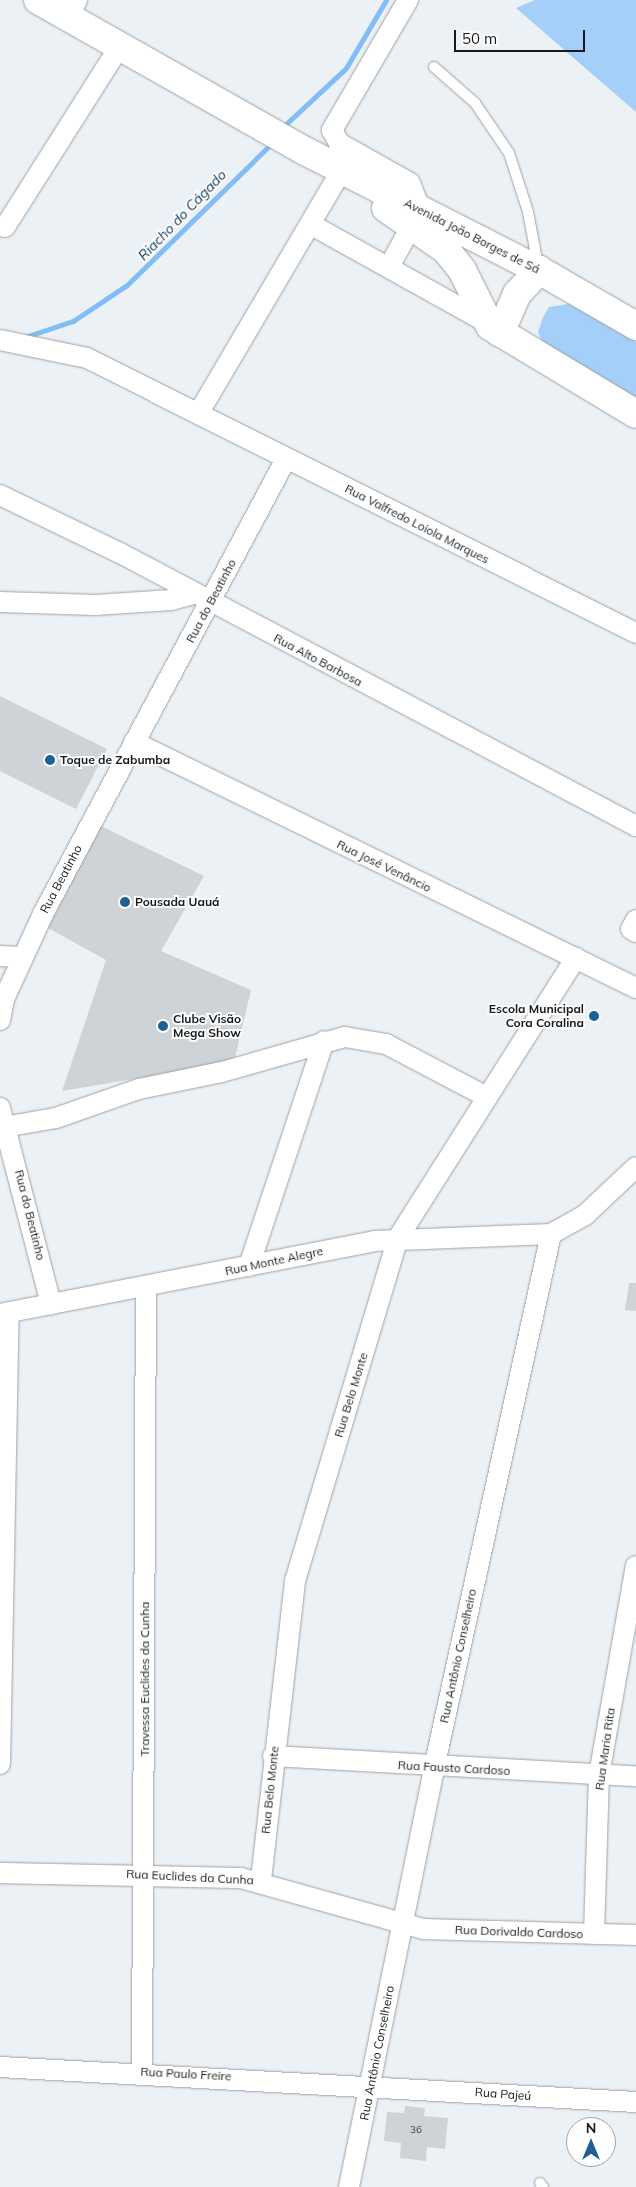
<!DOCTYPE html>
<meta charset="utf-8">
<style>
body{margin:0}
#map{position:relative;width:636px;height:2187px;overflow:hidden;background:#ecf1f6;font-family:Mulish,sans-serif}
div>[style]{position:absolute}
.green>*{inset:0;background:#a4cff8}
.stream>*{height:5px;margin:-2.5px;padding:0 2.5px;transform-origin:2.5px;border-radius:2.5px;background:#82bdf5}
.building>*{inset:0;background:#ced3d8}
.roads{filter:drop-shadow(0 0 1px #9da2a6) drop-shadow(0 0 1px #9da2a6)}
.service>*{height:10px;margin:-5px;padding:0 5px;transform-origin:5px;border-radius:5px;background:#fff}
.minor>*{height:20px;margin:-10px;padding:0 10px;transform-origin:10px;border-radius:10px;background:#fff}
.secondary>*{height:28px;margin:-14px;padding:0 14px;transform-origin:14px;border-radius:14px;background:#fff}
.dots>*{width:14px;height:14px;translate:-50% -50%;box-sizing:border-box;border:2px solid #fefefe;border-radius:50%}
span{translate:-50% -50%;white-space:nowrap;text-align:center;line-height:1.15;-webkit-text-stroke:4px #fefefe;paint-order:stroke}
.number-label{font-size:10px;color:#46484a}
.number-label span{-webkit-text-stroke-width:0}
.street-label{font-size:12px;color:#181a1b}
.poi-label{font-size:12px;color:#181a1b;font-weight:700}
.left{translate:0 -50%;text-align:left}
.right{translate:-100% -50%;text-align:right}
.water-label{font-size:14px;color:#103c60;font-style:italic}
.north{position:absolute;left:566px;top:2117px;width:50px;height:50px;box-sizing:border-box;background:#fefefe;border:1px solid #a2a3a3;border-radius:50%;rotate:0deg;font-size:14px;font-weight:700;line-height:20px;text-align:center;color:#181a1b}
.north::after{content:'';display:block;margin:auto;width:18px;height:22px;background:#1e5f95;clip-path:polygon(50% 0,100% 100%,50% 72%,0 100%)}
.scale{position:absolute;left:454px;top:30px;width:131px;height:22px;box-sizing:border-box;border:2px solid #181a1b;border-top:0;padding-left:6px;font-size:15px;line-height:18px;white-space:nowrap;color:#181a1b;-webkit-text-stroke:4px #fefefe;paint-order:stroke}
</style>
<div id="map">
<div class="green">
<i style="clip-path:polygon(535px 0,636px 0,636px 112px,516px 8px)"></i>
<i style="clip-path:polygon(569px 304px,636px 342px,636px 397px,544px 346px,538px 332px,543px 317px,549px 307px)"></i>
</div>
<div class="stream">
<i style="left:286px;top:124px;width:82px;rotate:-43deg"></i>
<i style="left:346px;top:68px;width:79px;rotate:-59.5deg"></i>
<i style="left:22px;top:338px;width:54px;rotate:-18.4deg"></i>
<i style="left:73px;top:321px;width:65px;rotate:-33.7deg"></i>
<i style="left:127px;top:285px;width:199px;rotate:-44.4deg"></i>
</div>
<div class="building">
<i style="clip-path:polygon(0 696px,107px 749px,76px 809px,0 771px)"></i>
<i style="clip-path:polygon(101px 826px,204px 876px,161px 951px,251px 990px,234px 1062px,62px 1091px,106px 960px,48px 928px)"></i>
<i style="clip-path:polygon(629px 1283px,636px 1283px,636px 1311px,625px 1310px)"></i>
<i style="clip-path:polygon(405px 2106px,425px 2108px,424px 2116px,448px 2118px,445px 2149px,427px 2147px,426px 2161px,400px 2158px,401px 2143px,384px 2141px,387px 2112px,404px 2113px)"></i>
</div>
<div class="roads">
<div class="service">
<i style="left:434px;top:67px;width:55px;rotate:41.3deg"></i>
<i style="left:475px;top:103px;width:60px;rotate:55.8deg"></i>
<i style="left:509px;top:153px;width:62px;rotate:72.1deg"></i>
<i style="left:528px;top:212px;width:54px;rotate:79.3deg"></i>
<i style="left:540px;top:2183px;width:5px;rotate:53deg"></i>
</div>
<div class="minor">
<i style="left:408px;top:0;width:151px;rotate:120.3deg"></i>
<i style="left:332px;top:130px;width:15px;rotate:62deg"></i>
<i style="left:339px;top:143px;width:81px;rotate:29.4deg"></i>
<i style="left:410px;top:183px;width:28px;rotate:69deg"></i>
<i style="left:68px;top:17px;width:19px;rotate:-62deg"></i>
<i style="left:310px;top:224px;width:201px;rotate:29.1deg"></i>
<i style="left:5px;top:227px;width:214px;rotate:-57.6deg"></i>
<i style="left:389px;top:267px;width:48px;rotate:-61.3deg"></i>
<i style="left:0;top:340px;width:89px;rotate:11.7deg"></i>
<i style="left:87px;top:358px;width:614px;rotate:26.61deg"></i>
<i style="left:198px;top:414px;width:276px;rotate:-59.5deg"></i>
<i style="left:0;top:495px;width:133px;rotate:25.8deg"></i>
<i style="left:120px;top:553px;width:584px;rotate:27.88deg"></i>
<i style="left:0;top:602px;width:96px;rotate:1.8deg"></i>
<i style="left:96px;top:605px;width:75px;rotate:-3.8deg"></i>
<i style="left:171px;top:600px;width:23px;rotate:-15deg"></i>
<i style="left:134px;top:742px;width:559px;rotate:26.11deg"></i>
<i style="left:636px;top:920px;width:10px;rotate:119deg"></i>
<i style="left:631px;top:929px;width:6px;rotate:31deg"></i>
<i style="left:0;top:956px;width:21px;rotate:3deg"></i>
<i style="left:0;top:1020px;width:21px;rotate:-79deg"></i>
<i style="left:4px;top:999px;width:96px;rotate:-65.3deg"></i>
<i style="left:44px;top:912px;width:514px;rotate:-61.89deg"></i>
<i style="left:0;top:1108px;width:203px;rotate:75.4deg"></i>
<i style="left:4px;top:1127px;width:53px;rotate:-9.8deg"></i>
<i style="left:56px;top:1118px;width:88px;rotate:-19.3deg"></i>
<i style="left:139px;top:1089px;width:85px;rotate:-11.6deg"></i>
<i style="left:222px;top:1072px;width:128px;rotate:-15.9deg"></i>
<i style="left:345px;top:1037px;width:42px;rotate:9.7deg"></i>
<i style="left:386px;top:1044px;width:114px;rotate:27.7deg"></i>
<i style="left:249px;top:1266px;width:237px;rotate:-71.6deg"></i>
<i style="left:0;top:1314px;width:381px;rotate:-11deg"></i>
<i style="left:374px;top:1241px;width:177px;rotate:-2.3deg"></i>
<i style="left:551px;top:1234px;width:38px;rotate:-29deg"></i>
<i style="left:584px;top:1216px;width:71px;rotate:-43.3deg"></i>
<i style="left:273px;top:1756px;width:364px;rotate:3.2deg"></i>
<i style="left:0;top:1764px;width:452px;rotate:-88.9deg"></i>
<i style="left:0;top:1873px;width:241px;rotate:1.2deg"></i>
<i style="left:241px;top:1878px;width:190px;rotate:15.6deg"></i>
<i style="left:424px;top:1929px;width:212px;rotate:1.6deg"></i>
<i style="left:261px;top:1880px;width:301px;rotate:-83.5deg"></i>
<i style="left:295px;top:1581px;width:358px;rotate:-73.3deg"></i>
<i style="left:398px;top:1238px;width:332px;rotate:-57.6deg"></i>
<i style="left:594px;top:1934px;width:159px;rotate:-88.2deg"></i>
<i style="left:599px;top:1775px;width:212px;rotate:-80deg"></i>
<i style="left:0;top:2067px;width:637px;rotate:3.15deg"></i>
<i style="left:142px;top:2071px;width:784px;rotate:-89.71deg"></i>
<i style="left:349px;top:2187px;width:428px;rotate:-78.5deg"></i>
<i style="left:434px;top:1768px;width:547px;rotate:-77.64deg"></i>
</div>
<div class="secondary">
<i style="left:38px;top:0;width:307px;rotate:29.5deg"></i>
<i style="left:305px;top:151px;width:263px;rotate:27deg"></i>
<i style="left:539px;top:270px;width:112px;rotate:30deg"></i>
<i style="left:386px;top:208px;width:73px;rotate:35deg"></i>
<i style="left:446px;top:250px;width:26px;rotate:51deg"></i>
<i style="left:462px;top:270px;width:63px;rotate:63.4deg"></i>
<i style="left:490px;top:326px;width:170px;rotate:31.1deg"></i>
<i style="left:500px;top:333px;width:43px;rotate:-66.4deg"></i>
<i style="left:517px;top:294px;width:33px;rotate:-47deg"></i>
</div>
</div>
<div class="dots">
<i style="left:50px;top:760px;background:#1e5f95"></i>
<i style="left:125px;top:902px;background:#1e5f95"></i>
<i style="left:594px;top:1016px;background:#1e5f95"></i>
<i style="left:163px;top:1026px;background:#1e5f95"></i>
</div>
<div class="number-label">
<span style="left:416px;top:2130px">36</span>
</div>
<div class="street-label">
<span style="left:472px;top:236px;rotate:27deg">Avenida João Borges de Sá</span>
<span style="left:417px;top:524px;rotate:27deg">Rua Valfredo Loiola Marques</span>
<span style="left:211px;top:601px;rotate:-62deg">Rua do Beatinho</span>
<span style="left:318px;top:660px;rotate:28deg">Rua Alto Barbosa</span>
<span style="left:384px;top:866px;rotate:26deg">Rua José Venâncio</span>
<span style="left:61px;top:879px;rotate:-62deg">Rua Beatinho</span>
<span style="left:30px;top:1215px;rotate:76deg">Rua do Beatinho</span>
<span style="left:274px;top:1261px;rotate:-12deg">Rua Monte Alegre</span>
<span style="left:351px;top:1395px;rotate:-73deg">Rua Belo Monte</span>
<span style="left:458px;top:1656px;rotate:-78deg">Rua Antônio Conselheiro</span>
<span style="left:145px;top:1679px;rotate:-90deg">Travessa Euclides da Cunha</span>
<span style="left:605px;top:1749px;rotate:-82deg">Rua Maria Rita</span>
<span style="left:454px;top:1768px;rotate:3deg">Rua Fausto Cardoso</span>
<span style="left:270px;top:1790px;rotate:-84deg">Rua Belo Monte</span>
<span style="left:190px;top:1877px;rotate:3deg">Rua Euclides da Cunha</span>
<span style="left:519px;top:1932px;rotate:2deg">Rua Dorivaldo Cardoso</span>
<span style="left:377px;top:2053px;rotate:-79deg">Rua Antônio Conselheiro</span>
<span style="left:186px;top:2074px;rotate:3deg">Rua Paulo Freire</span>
<span style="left:503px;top:2094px;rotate:4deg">Rua Pajeú</span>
</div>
<div class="poi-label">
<span class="left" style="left:60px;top:760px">Toque de Zabumba</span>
<span class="left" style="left:135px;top:902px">Pousada Uauá</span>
<span class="right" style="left:584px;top:1016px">Escola Municipal<br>Cora Coralina</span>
<span class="left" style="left:173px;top:1026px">Clube Visão<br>Mega Show</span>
</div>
<div class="water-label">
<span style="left:182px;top:215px;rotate:-46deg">Riacho do Cágado</span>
</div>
<div class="north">N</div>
<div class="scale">50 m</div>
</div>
